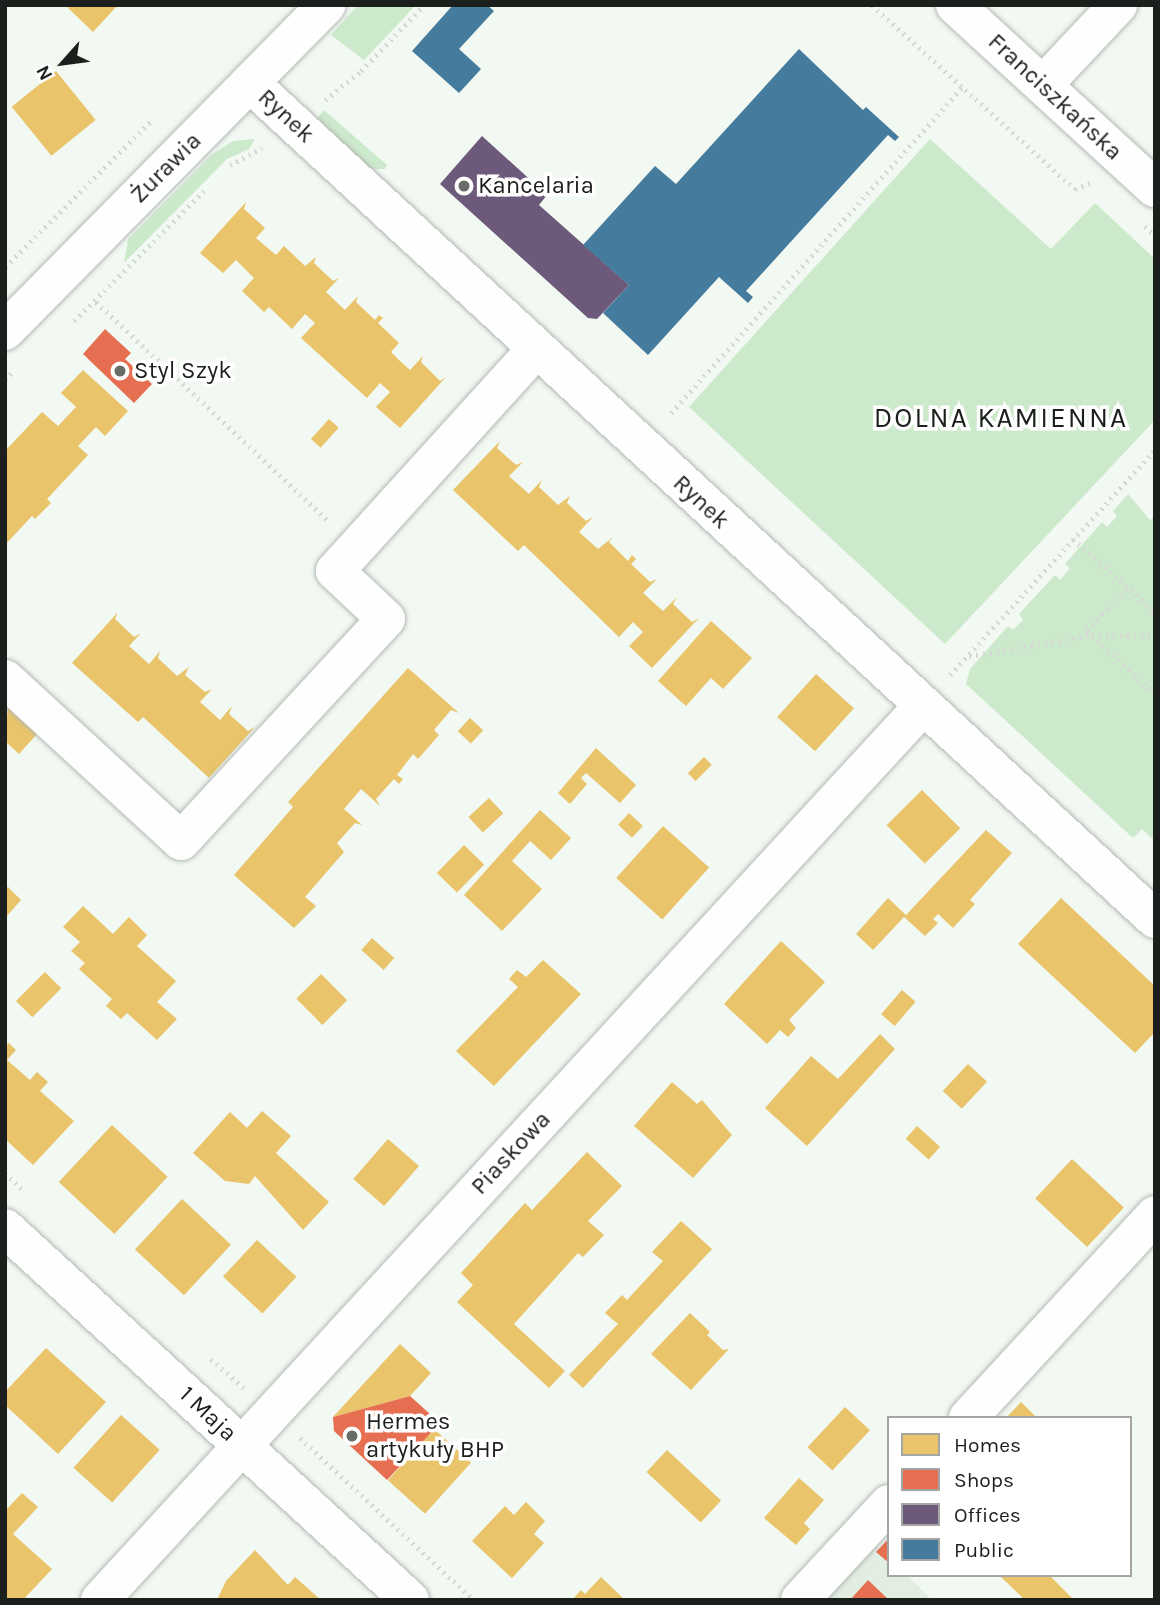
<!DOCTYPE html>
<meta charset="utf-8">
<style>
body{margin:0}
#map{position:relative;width:1160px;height:1605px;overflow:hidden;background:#f2f8f2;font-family:Karla,sans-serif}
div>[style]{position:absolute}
.built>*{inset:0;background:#e3eee2}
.green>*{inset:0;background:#cde9cc}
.homes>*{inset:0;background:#e9c46a;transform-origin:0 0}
.shops>*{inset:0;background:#e76f51}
.offices>*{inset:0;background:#6d597a}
.public>*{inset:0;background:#457b9d}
.path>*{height:4.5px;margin-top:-2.25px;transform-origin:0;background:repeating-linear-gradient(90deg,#d6d8d5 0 2px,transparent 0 7px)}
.roads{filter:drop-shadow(0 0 2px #b4b9b4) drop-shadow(0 0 2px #b4b9b4)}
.minor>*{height:38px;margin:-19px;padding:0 19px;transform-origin:19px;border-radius:19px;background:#fdfefd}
.dots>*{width:19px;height:19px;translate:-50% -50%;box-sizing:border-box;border:4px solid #fff;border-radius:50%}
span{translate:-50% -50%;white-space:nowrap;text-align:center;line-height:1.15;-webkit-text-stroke:7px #fff;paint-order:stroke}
.street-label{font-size:24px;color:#1c201c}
.poi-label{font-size:24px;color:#1c201c}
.left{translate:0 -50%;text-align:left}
.quarter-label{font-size:28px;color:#1c201c;letter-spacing:2px}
.frame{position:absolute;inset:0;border:7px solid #1c201c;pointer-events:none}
.legend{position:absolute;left:887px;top:1416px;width:245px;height:161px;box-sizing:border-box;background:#fff;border:2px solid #a4a6a4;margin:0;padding:9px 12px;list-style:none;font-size:21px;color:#1c201c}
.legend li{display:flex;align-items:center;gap:14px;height:35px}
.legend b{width:35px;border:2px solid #a4a6a4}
.north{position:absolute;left:28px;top:28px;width:70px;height:70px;-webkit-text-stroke:5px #fff;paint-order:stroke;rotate:242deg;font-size:19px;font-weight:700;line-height:28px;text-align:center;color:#1c201c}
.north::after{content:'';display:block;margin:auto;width:24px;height:32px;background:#1c201c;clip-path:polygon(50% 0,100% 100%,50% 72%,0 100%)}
</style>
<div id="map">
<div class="built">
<i style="clip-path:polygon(863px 1533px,889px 1558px,889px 1575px,907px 1575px,932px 1600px,799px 1600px)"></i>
</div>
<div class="green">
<i style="clip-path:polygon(358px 5px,416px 5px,364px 60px,331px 35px)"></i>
<i style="clip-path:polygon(324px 110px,387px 165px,385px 169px,367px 169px,322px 126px,318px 117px)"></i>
<i style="clip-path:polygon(255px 139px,249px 149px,227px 159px,124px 263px,128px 239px,211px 155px,233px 141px)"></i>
<i style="clip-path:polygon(930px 139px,1051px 249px,1095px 203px,1155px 259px,1155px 420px,945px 644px,689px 407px)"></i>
<i style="clip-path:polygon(1128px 494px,1150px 520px,1155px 516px,1155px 841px,1142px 829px,1133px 838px,966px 684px,970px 669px,1008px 626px,1013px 630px,1023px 620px,1019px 614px,1055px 575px,1060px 580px,1070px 568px,1065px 564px,1102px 522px,1107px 527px,1117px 516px,1113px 511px)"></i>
</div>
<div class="homes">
<i style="clip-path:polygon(65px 5px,118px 5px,93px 32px)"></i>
<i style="left:56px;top:71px;width:63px;height:57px;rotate:51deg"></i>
<i style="clip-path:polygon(246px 202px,244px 209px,265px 228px,256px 238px,276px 255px,284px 246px,305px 266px,316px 257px,314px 263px,333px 281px,339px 278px,326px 292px,345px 310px,358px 296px,356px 302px,375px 320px,379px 315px,383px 318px,378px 323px,399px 343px,391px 352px,400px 361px,410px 370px,423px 356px,421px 362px,440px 381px,446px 377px,400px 428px,376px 407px,390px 392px,380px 383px,367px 398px,301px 338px,315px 323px,305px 314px,292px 329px,269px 307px,264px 312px,242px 291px,254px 278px,236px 260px,223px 273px,200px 253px)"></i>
<i style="clip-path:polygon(83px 370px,128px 411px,105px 436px,96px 427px,78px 446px,88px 455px,47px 499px,51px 503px,35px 519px,32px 516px,5px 545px,5px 451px,42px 412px,58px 426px,76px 407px,61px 393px)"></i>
<i style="left:329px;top:419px;width:13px;height:27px;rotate:42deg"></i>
<i style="clip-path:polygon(500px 441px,497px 448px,516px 465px,523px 462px,509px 476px,529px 494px,542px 480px,539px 487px,558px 505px,570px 496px,567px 503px,586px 521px,593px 517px,579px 532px,598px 549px,613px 537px,609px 542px,628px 561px,632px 555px,636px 559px,631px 564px,650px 582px,657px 579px,643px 593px,663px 611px,677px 597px,673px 604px,692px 622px,699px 618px,652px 668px,629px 646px,643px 632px,633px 622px,619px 637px,524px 545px,518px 551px,453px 490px)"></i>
<i style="clip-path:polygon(118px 612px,115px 619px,134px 637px,141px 633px,129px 646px,149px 664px,160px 651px,158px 658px,177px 676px,189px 667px,185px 675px,205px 692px,212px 689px,200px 702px,220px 720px,232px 706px,229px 714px,248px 731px,255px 727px,209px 778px,143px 717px,138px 722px,72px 663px)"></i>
<i style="clip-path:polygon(711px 621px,752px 658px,723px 689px,711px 678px,686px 706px,658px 681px)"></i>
<i style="clip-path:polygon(408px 668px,459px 713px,451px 710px,434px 730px,439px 735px,418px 759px,413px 754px,397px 775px,403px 779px,399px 784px,394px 779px,376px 799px,380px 806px,361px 789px,344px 809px,362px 825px,355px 823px,337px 843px,344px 852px,305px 897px,316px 906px,294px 928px,234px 875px,293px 807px,288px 802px)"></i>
<i style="left:816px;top:674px;width:51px;height:58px;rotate:42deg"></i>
<i style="clip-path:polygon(8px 706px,37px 734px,19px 754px,5px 741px)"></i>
<i style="left:470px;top:718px;width:18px;height:18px;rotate:43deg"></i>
<i style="clip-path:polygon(596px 748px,636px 785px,620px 803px,586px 773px,581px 778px,587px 784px,570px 804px,558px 793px)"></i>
<i style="left:704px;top:757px;width:11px;height:23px;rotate:45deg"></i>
<i style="left:922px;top:790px;width:54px;height:50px;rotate:45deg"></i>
<i style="left:489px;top:798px;width:21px;height:28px;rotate:47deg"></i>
<i style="clip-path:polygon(540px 810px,571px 838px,551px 860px,530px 841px,512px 861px,542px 889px,502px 931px,464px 895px)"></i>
<i style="left:629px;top:813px;width:19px;height:16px;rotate:43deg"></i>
<i style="left:663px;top:826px;width:62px;height:70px;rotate:42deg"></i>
<i style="clip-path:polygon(986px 830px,1012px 853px,970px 900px,975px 904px,953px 928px,938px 914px,933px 919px,938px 923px,925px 936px,904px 917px,873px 950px,856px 934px,888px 898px,906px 915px)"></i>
<i style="left:464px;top:845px;width:28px;height:39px;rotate:44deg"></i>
<i style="clip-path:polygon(8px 887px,21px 900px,5px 918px,5px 889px)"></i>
<i style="clip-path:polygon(1061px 898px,1155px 986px,1155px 1032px,1135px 1053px,1018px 944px)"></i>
<i style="clip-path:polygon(83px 906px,113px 934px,129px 917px,147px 935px,137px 946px,176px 981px,157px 1002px,177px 1019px,157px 1040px,127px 1013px,121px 1019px,106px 1006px,112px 999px,79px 969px,85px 963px,71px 951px,80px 942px,63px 927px)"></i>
<i style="left:372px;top:938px;width:30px;height:16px;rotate:42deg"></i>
<i style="clip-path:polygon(781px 941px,825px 982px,789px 1020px,796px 1028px,788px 1037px,780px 1030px,767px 1044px,724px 1004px)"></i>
<i style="clip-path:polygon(543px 960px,581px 994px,494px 1086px,456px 1051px,518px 987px,509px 979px,517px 970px,526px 977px)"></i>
<i style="left:45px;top:972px;width:23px;height:41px;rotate:45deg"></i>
<i style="left:321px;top:974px;width:37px;height:35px;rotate:45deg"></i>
<i style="left:902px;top:990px;width:18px;height:32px;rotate:41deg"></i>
<i style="clip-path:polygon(880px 1034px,895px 1049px,807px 1146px,765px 1108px,811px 1056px,838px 1079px)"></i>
<i style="clip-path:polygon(9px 1043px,16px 1050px,7px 1060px,30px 1080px,37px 1072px,48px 1082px,40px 1091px,74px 1121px,33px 1165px,5px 1139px,5px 1047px)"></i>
<i style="left:968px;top:1064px;width:26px;height:37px;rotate:43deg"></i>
<i style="clip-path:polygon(672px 1082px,697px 1104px,702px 1100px,732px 1135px,693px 1178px,634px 1126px)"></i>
<i style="clip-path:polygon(262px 1111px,291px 1136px,276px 1153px,329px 1202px,303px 1230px,255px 1176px,249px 1184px,225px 1181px,193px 1153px,230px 1112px,247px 1128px)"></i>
<i style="left:112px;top:1125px;width:76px;height:78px;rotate:43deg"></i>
<i style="left:917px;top:1126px;width:31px;height:17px;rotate:42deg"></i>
<i style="left:388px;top:1139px;width:41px;height:53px;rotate:41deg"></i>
<i style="clip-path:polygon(587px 1152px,622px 1186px,588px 1221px,604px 1235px,583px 1257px,578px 1253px,514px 1324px,565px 1371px,549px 1388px,457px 1302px,473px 1285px,461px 1273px,525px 1203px,532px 1210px)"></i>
<i style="left:1072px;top:1159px;width:71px;height:54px;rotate:43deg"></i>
<i style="left:182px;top:1199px;width:67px;height:69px;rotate:43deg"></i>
<i style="clip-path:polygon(681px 1221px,712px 1249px,583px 1388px,569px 1375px,618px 1324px,605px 1313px,622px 1295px,627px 1300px,663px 1261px,652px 1252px)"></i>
<i style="left:257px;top:1240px;width:54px;height:50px;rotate:43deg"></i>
<i style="clip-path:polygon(690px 1313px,710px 1332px,707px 1335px,723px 1350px,729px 1349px,691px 1390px,651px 1354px)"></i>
<i style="clip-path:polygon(400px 1344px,431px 1373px,410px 1396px,333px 1417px)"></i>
<i style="clip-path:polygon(46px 1348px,106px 1402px,58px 1454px,5px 1405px,5px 1392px)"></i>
<i style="clip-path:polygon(1021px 1402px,1037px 1418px,1006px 1418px)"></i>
<i style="left:845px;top:1407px;width:34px;height:55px;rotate:43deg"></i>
<i style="left:121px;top:1415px;width:52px;height:71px;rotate:42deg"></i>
<i style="left:434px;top:1429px;width:50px;height:69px;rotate:42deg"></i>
<i style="left:667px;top:1450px;width:74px;height:30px;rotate:43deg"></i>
<i style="clip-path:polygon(799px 1478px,824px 1500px,804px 1523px,810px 1529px,796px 1545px,764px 1518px)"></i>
<i style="clip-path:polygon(22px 1493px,38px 1507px,13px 1534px,52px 1569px,23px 1600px,5px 1600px,5px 1511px)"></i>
<i style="clip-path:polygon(526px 1502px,545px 1521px,534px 1534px,544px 1543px,512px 1578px,472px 1541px,505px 1506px,514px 1515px)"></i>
<i style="clip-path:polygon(255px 1550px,288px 1585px,295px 1577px,321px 1600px,217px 1600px,226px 1581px)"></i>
<i style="clip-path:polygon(999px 1575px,1049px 1575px,1072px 1598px,1025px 1600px)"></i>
<i style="clip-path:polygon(601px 1577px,625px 1600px,572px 1600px,581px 1590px,585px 1594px)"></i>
</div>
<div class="shops">
<i style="clip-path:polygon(105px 329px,131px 353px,125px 359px,152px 384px,134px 403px,83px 354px)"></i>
<i style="clip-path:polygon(410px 1396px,440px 1423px,387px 1480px,334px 1431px,333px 1417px)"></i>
<i style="clip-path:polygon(889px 1538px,889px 1563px,876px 1552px)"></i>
<i style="clip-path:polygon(868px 1580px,889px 1600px,850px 1600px)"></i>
</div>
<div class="offices">
<i style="clip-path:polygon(482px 136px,547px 195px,539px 205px,629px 285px,597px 319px,588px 318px,440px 184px)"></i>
</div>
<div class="public">
<i style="clip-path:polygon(453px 5px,487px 5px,494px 11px,459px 49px,481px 69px,459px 93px,412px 51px)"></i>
<i style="clip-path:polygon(799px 49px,863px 110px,866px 107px,899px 137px,895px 141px,888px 135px,746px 291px,753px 297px,748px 303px,719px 277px,648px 355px,603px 313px,629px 285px,583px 245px,655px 166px,676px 184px)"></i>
</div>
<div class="path">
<i style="left:872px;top:5px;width:274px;rotate:42.2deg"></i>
<i style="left:1075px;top:189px;width:17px;rotate:-21deg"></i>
<i style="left:325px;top:100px;width:46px;rotate:-38.9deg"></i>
<i style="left:361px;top:71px;width:91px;rotate:-46.3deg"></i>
<i style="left:230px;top:165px;width:36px;rotate:-28deg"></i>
<i style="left:1145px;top:226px;width:13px;rotate:42deg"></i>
<i style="left:5px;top:267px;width:209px;rotate:-45deg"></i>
<i style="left:96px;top:302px;width:318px;rotate:43.3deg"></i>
<i style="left:74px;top:321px;width:184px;rotate:-45deg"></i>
<i style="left:5px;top:380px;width:13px;rotate:-48deg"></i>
<i style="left:671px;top:413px;width:437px;rotate:-48.2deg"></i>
<i style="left:1073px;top:539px;width:110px;rotate:41.7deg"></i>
<i style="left:1127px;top:588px;width:59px;rotate:132.9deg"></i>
<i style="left:1087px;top:631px;width:93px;rotate:42.8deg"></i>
<i style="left:969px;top:656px;width:125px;rotate:-9.7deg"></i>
<i style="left:1092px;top:635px;width:63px;rotate:1.8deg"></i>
<i style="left:950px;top:675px;width:304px;rotate:-47.7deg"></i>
<i style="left:5px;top:1173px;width:28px;rotate:44deg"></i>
<i style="left:211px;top:1359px;width:44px;rotate:41.3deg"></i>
<i style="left:300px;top:1438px;width:238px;rotate:43deg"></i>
</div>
<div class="roads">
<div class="minor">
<i style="left:955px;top:5px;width:271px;rotate:42.5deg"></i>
<i style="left:250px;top:83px;width:1232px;rotate:42.73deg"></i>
<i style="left:1043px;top:85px;width:110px;rotate:-46.8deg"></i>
<i style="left:5px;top:331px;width:458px;rotate:-45.4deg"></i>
<i style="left:5px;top:679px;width:239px;rotate:42.6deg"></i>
<i style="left:181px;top:841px;width:302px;rotate:-47.3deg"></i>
<i style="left:386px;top:619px;width:70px;rotate:-136.7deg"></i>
<i style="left:335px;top:571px;width:299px;rotate:-47.8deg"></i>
<i style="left:5px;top:1228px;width:550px;rotate:42.57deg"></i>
<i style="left:968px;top:1418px;width:276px;rotate:-47.3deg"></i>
<i style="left:100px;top:1600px;width:1215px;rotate:-47.37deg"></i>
<i style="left:800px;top:1600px;width:131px;rotate:-47.2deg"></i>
</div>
</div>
<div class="dots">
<i style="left:464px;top:186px;background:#676c67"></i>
<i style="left:120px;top:371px;background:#676c67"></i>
<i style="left:352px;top:1436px;background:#676c67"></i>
</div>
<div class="street-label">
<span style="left:1055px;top:97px;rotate:43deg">Franciszkańska</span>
<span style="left:286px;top:116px;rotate:43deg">Rynek</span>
<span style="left:166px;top:168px;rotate:-45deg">Żurawia</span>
<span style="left:701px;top:502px;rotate:43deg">Rynek</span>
<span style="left:511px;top:1153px;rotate:-47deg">Piaskowa</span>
<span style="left:208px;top:1414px;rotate:43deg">1 Maja</span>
</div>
<div class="poi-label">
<span class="left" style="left:478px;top:186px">Kancelaria</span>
<span class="left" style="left:134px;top:371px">Styl Szyk</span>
<span class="left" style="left:366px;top:1436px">Hermes<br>artykuły BHP</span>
</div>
<div class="quarter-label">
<span style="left:1001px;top:418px">DOLNA KAMIENNA</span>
</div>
<div class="frame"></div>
<ul class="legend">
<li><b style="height:19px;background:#e9c46a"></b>Homes</li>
<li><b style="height:19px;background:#e76f51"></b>Shops</li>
<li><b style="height:19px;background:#6d597a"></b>Offices</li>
<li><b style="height:19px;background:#457b9d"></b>Public</li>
</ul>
<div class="north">N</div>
</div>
